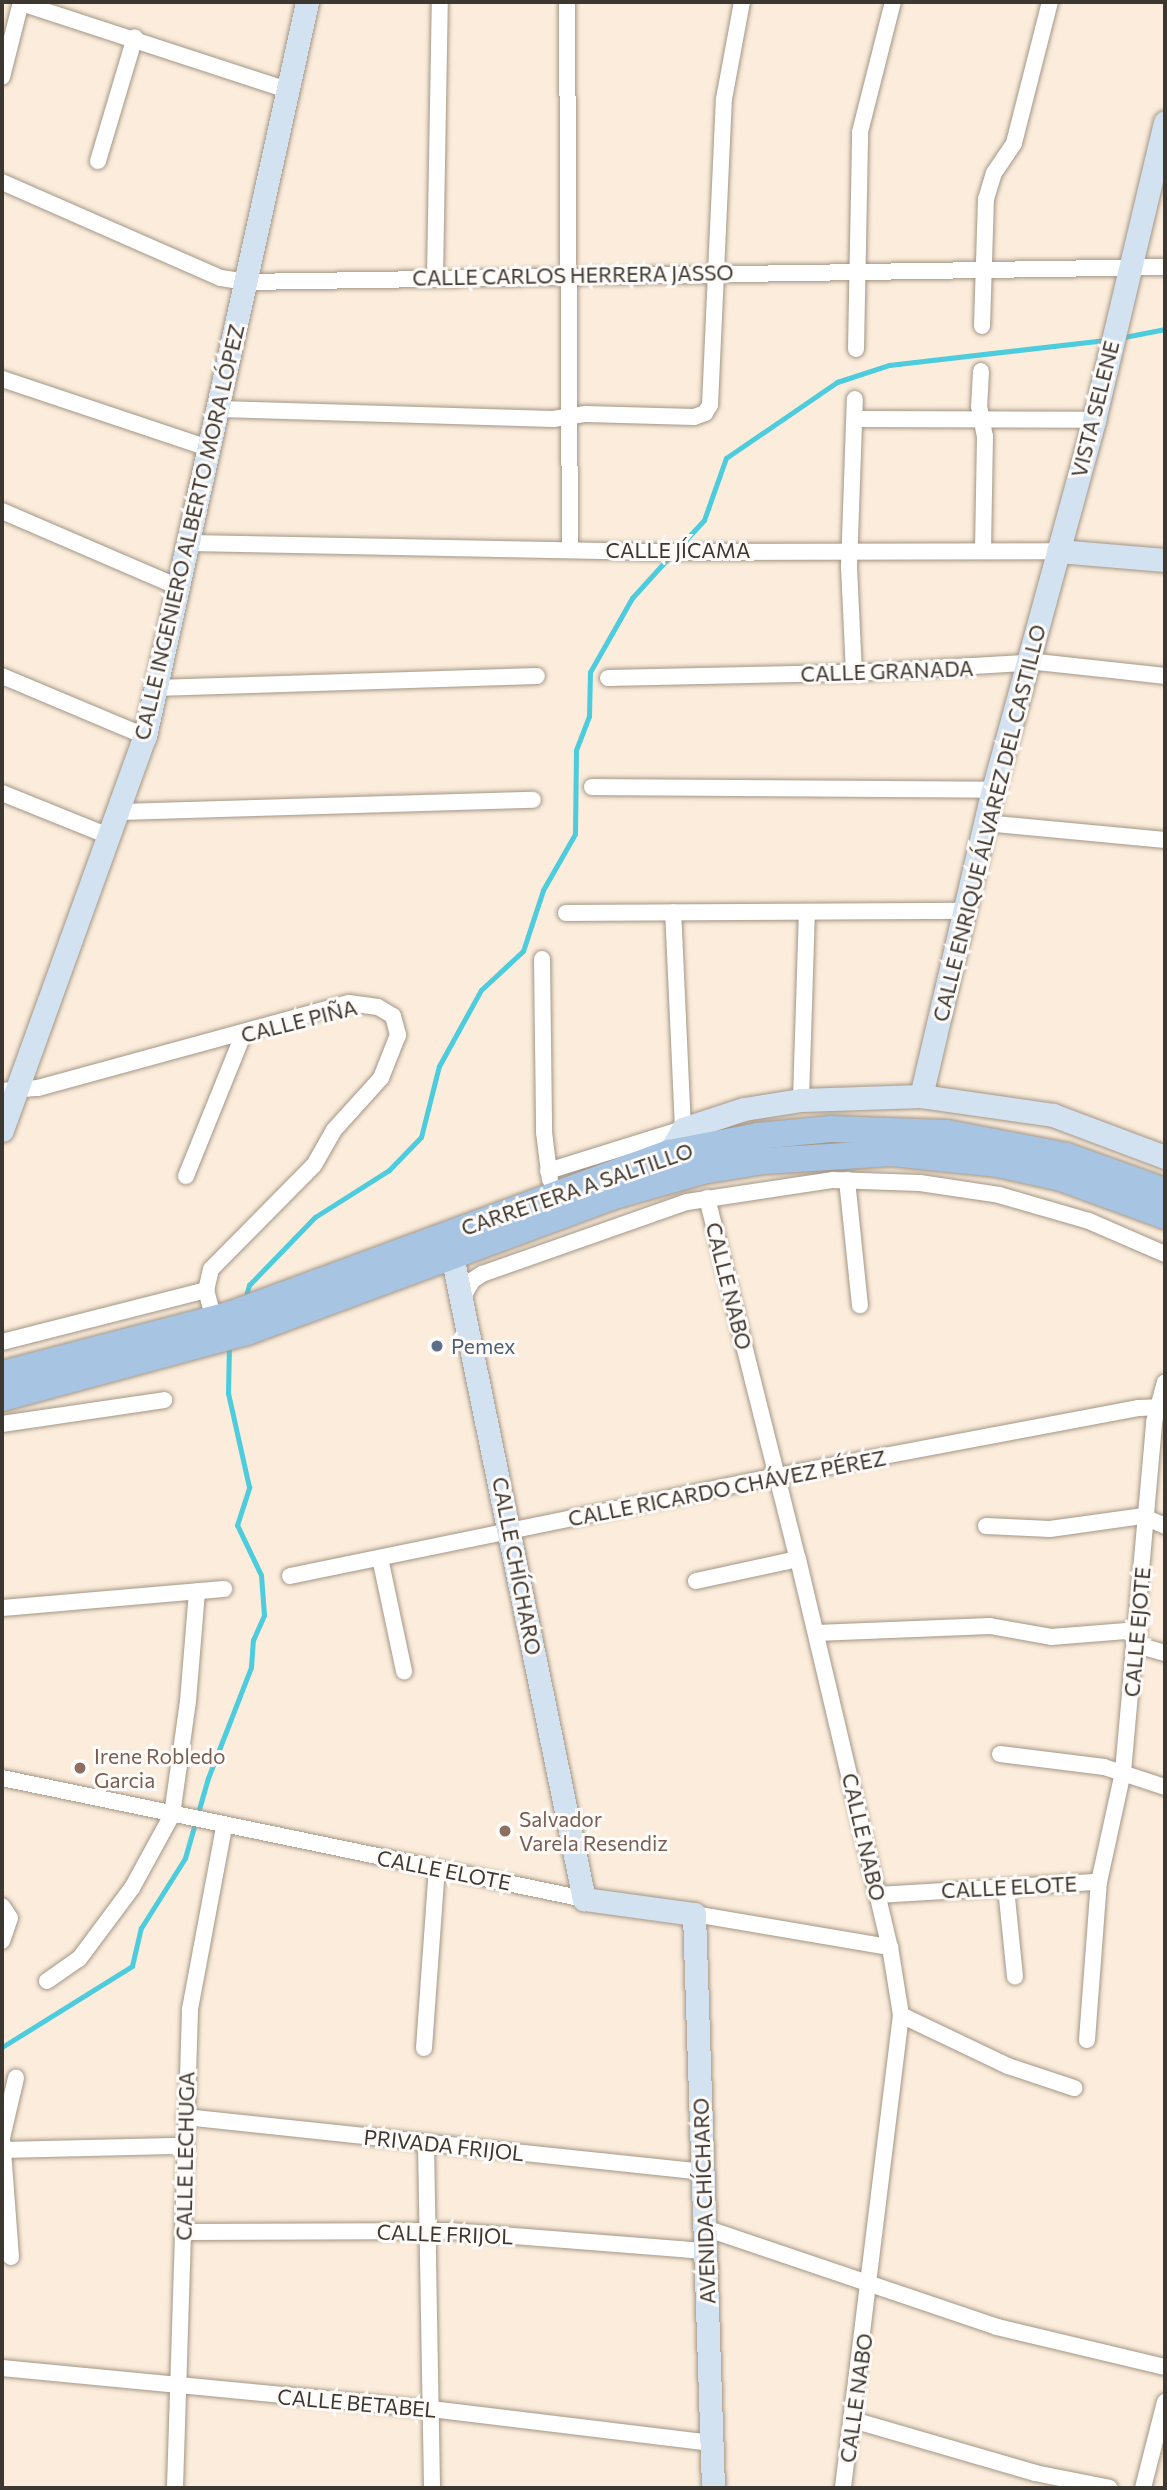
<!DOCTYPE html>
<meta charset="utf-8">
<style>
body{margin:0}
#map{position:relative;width:1167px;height:2490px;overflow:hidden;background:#fbecdb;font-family:Commissioner,sans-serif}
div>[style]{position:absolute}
.stream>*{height:5px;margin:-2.5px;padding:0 2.5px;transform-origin:2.5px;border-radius:2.5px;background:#4cccdd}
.roads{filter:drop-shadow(0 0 2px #a39686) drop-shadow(0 0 2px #a39686)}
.street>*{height:16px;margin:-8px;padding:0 8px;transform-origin:8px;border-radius:8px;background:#fff}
.secondary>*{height:23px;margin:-11.5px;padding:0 11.5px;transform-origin:11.5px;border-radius:11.5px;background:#d3e2f1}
.primary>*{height:26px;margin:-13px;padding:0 13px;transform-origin:13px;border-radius:13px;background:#a7c4e3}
.dots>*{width:19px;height:19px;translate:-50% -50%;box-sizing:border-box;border:4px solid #fefbf8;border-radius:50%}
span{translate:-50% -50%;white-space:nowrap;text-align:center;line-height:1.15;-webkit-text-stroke:6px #fefbf8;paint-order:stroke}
.street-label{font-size:21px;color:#3d3731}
.service-label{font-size:21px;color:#4e5e75}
.left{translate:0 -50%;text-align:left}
.education-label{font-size:21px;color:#785e54}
.frame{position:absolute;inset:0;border:4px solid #3d3731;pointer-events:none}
</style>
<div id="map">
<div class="stream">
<i style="left:1119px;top:338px;width:47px;rotate:-11.1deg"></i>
<i style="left:678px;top:548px;width:38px;rotate:-47deg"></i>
<i style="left:704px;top:520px;width:66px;rotate:-70.5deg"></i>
<i style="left:726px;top:458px;width:135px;rotate:-34.4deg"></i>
<i style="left:837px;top:382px;width:55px;rotate:-18.1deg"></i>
<i style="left:889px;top:365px;width:218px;rotate:-6.6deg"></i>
<i style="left:245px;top:1299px;width:15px;rotate:-74deg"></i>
<i style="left:249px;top:1285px;width:95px;rotate:-45.9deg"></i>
<i style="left:315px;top:1217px;width:88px;rotate:-32.4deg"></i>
<i style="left:389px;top:1170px;width:46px;rotate:-45.9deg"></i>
<i style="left:421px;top:1137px;width:73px;rotate:-75.8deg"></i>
<i style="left:439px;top:1066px;width:87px;rotate:-61.1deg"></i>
<i style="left:481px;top:990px;width:57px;rotate:-42.9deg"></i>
<i style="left:523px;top:951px;width:64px;rotate:-71.8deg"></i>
<i style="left:543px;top:890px;width:64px;rotate:-60.3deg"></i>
<i style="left:575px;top:834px;width:84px;rotate:-89.3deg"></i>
<i style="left:576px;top:750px;width:36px;rotate:-69deg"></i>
<i style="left:589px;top:716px;width:44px;rotate:-88.7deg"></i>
<i style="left:590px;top:672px;width:85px;rotate:-60.4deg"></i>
<i style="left:632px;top:598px;width:58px;rotate:-47.8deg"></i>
<i style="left:2px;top:2047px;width:153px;rotate:-31.9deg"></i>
<i style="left:132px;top:1966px;width:39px;rotate:-77deg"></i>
<i style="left:141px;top:1928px;width:83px;rotate:-57.8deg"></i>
<i style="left:185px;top:1858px;width:83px;rotate:-74deg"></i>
<i style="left:208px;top:1778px;width:119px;rotate:-68.8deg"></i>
<i style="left:251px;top:1667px;width:27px;rotate:-86deg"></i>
<i style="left:253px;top:1640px;width:27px;rotate:-66deg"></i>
<i style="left:264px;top:1615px;width:40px;rotate:-94.3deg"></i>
<i style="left:261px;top:1575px;width:55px;rotate:-115.6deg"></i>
<i style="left:237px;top:1525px;width:40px;rotate:-72deg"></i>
<i style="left:249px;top:1487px;width:96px;rotate:-102.6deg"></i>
<i style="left:228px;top:1393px;width:48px;rotate:-88.8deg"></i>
</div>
<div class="roads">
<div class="street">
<i style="left:567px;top:2px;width:546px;rotate:89.69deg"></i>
<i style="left:21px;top:3px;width:283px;rotate:18.1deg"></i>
<i style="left:2px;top:77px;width:77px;rotate:-75.8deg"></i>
<i style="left:98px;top:161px;width:129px;rotate:-73.4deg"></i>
<i style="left:2px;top:182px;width:239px;rotate:23.7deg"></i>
<i style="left:221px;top:278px;width:24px;rotate:9deg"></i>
<i style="left:245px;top:282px;width:920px;rotate:-0.93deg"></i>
<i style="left:435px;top:277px;width:275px;rotate:-89deg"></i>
<i style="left:982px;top:326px;width:127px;rotate:-88.2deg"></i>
<i style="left:986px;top:199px;width:27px;rotate:-73deg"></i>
<i style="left:994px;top:173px;width:36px;rotate:-56deg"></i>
<i style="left:1014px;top:143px;width:146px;rotate:-75.7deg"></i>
<i style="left:856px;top:349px;width:217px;rotate:-88.9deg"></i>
<i style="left:860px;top:132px;width:134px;rotate:-75.8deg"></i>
<i style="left:981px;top:371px;width:35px;rotate:93deg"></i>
<i style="left:979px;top:406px;width:31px;rotate:79deg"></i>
<i style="left:985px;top:436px;width:115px;rotate:91deg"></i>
<i style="left:2px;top:379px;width:220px;rotate:18.5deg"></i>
<i style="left:220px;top:409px;width:333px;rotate:1.7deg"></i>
<i style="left:553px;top:419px;width:33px;rotate:-9deg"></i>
<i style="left:586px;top:414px;width:108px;rotate:1.6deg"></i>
<i style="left:694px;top:417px;width:12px;rotate:-20deg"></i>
<i style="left:705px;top:413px;width:9px;rotate:-58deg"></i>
<i style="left:710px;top:405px;width:306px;rotate:-87.4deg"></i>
<i style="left:724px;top:99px;width:99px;rotate:-79.5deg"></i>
<i style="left:855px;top:419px;width:239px;rotate:0.2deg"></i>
<i style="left:2px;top:511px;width:195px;rotate:23.3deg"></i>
<i style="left:190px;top:543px;width:451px;rotate:1.1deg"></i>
<i style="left:641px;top:552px;width:417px;rotate:-0.1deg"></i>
<i style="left:854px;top:673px;width:106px;rotate:-92.7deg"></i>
<i style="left:849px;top:567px;width:168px;rotate:-88deg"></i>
<i style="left:2px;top:676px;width:155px;rotate:22.8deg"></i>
<i style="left:608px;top:678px;width:246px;rotate:-1.2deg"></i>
<i style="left:854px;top:673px;width:183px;rotate:-3.4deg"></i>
<i style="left:1037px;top:662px;width:129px;rotate:6.2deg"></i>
<i style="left:156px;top:688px;width:381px;rotate:-1.8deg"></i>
<i style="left:592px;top:787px;width:401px;rotate:0.4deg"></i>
<i style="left:2px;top:793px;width:118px;rotate:22deg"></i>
<i style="left:120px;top:812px;width:413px;rotate:-1.7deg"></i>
<i style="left:985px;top:823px;width:181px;rotate:5.4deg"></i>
<i style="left:566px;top:913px;width:399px;rotate:-0.3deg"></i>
<i style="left:542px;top:959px;width:173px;rotate:89.3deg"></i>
<i style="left:544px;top:1132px;width:48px;rotate:82.9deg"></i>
<i style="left:2px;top:1091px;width:36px;rotate:-5deg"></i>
<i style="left:38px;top:1088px;width:322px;rotate:-15.3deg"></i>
<i style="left:349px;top:1003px;width:29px;rotate:8deg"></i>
<i style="left:378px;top:1007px;width:17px;rotate:31deg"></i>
<i style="left:393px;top:1016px;width:20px;rotate:75deg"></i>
<i style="left:398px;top:1035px;width:46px;rotate:111.6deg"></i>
<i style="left:381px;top:1078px;width:70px;rotate:132.1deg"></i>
<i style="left:334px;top:1130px;width:40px;rotate:119.7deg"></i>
<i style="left:314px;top:1165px;width:146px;rotate:134.7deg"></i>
<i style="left:211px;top:1269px;width:22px;rotate:103deg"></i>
<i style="left:206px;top:1290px;width:30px;rotate:75deg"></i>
<i style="left:801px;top:1100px;width:187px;rotate:-88.2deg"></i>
<i style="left:548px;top:1171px;width:141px;rotate:-17.3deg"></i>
<i style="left:683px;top:1129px;width:217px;rotate:-92.6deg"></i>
<i style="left:186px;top:1176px;width:152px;rotate:-68deg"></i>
<i style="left:847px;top:1180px;width:126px;rotate:84.1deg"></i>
<i style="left:707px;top:1198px;width:372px;rotate:75.9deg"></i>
<i style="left:798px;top:1559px;width:399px;rotate:76.7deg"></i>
<i style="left:890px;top:1947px;width:69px;rotate:80.8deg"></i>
<i style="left:901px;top:2015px;width:477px;rotate:97deg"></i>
<i style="left:462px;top:1298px;width:21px;rotate:-59deg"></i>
<i style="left:473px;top:1280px;width:11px;rotate:-34deg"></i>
<i style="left:482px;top:1274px;width:217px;rotate:-19.4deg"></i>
<i style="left:687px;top:1202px;width:148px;rotate:-8.6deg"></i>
<i style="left:833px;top:1180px;width:87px;rotate:2deg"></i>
<i style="left:920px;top:1183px;width:80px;rotate:8.6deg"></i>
<i style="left:999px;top:1195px;width:94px;rotate:16.1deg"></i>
<i style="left:1089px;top:1221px;width:83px;rotate:23.5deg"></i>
<i style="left:2px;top:1342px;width:211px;rotate:-14.3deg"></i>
<i style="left:2px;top:1424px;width:164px;rotate:-8.4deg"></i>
<i style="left:986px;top:1526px;width:64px;rotate:2.7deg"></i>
<i style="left:1050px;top:1529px;width:93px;rotate:-8deg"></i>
<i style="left:1142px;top:1516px;width:25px;rotate:23deg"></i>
<i style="left:380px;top:1558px;width:116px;rotate:78deg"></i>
<i style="left:290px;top:1576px;width:498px;rotate:-11.6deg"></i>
<i style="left:778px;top:1476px;width:366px;rotate:-10.7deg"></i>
<i style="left:1138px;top:1408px;width:27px;rotate:-2deg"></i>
<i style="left:696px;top:1581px;width:104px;rotate:-12.2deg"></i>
<i style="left:2px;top:1608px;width:223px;rotate:-4.9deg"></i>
<i style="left:816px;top:1633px;width:174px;rotate:-2.3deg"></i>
<i style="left:990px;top:1626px;width:62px;rotate:10.2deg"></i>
<i style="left:1051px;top:1637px;width:88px;rotate:-4.5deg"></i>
<i style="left:1137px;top:1645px;width:29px;rotate:16deg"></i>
<i style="left:1000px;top:1754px;width:105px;rotate:7.1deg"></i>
<i style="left:1104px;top:1767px;width:64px;rotate:18.2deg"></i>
<i style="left:2px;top:1778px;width:594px;rotate:11.74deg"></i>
<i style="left:1006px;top:1888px;width:89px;rotate:84.2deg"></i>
<i style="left:877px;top:1895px;width:222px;rotate:-3.4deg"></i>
<i style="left:2px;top:1906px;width:14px;rotate:56deg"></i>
<i style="left:10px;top:1918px;width:24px;rotate:109deg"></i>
<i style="left:694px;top:1914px;width:199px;rotate:9.6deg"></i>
<i style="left:47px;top:1981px;width:39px;rotate:-35deg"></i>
<i style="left:79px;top:1959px;width:89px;rotate:-53.3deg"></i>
<i style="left:132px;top:1888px;width:83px;rotate:-61.3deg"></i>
<i style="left:172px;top:1815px;width:115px;rotate:-82deg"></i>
<i style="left:188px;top:1701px;width:110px;rotate:-85.3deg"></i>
<i style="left:901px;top:2015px;width:119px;rotate:25.5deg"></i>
<i style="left:1008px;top:2066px;width:70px;rotate:18.4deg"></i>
<i style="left:1087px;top:2040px;width:158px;rotate:-85.7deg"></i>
<i style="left:1099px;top:1882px;width:113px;rotate:-77.7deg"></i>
<i style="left:1123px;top:1772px;width:351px;rotate:-84.9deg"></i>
<i style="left:1154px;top:1422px;width:41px;rotate:-74.6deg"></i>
<i style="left:424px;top:2048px;width:180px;rotate:-85.9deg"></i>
<i style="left:185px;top:2117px;width:522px;rotate:6.05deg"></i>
<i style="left:426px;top:2143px;width:345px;rotate:89deg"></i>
<i style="left:2px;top:2150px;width:182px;rotate:-1.3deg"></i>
<i style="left:705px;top:2228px;width:308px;rotate:18.7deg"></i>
<i style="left:997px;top:2327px;width:173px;rotate:13.4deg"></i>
<i style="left:183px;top:2232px;width:267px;rotate:-0.2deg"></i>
<i style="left:450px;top:2231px;width:257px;rotate:4.5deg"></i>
<i style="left:11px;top:2257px;width:119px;rotate:-94.3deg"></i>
<i style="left:2px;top:2138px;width:62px;rotate:-76.9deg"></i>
<i style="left:2px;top:2368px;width:431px;rotate:5.5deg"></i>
<i style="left:431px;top:2409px;width:283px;rotate:6.9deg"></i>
<i style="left:853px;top:2420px;width:190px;rotate:16.2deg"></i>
<i style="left:1035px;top:2473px;width:76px;rotate:11.3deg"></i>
<i style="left:175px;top:2488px;width:479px;rotate:-88.2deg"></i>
<i style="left:190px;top:2009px;width:185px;rotate:-79.4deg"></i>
<i style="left:1143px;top:2488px;width:89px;rotate:-75.7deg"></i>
</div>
<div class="secondary">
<i style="left:1058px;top:551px;width:107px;rotate:4.8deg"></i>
<i style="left:921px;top:1096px;width:314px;rotate:-76.8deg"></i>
<i style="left:993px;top:790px;width:384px;rotate:-74.7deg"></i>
<i style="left:1094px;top:420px;width:306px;rotate:-76.6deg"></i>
<i style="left:2px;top:1130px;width:419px;rotate:-70.1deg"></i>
<i style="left:145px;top:736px;width:752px;rotate:-77.55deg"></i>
<i style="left:669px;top:1153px;width:28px;rotate:-60deg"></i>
<i style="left:683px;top:1129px;width:64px;rotate:-18.2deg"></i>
<i style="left:744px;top:1109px;width:58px;rotate:-9deg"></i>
<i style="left:801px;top:1100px;width:120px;rotate:-1.9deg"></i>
<i style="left:921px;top:1096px;width:133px;rotate:8.2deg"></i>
<i style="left:1053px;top:1115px;width:120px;rotate:20.6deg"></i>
<i style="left:449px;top:1241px;width:672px;rotate:78.41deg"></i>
<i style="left:584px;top:1899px;width:111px;rotate:7.8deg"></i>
<i style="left:694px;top:1914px;width:574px;rotate:88.1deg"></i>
</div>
<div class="primary">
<i style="left:2px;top:1374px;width:235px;rotate:-14.6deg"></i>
<i style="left:229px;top:1315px;width:469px;rotate:-20.2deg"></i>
<i style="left:669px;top:1153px;width:91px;rotate:-10.8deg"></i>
<i style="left:758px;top:1136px;width:73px;rotate:-5.5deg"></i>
<i style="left:831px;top:1129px;width:116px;rotate:2deg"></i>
<i style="left:947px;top:1133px;width:122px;rotate:10.9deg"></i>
<i style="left:1067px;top:1156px;width:104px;rotate:19.7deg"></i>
<i style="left:2px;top:1398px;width:254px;rotate:-15.1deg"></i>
<i style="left:247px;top:1332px;width:388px;rotate:-20.3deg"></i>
<i style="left:611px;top:1197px;width:95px;rotate:-15.9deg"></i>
<i style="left:702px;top:1171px;width:63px;rotate:-9.2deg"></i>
<i style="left:764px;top:1161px;width:128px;rotate:-3.6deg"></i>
<i style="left:892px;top:1153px;width:107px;rotate:5.9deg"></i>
<i style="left:998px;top:1164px;width:65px;rotate:12.5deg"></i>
<i style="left:1061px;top:1178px;width:111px;rotate:20.1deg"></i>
</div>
</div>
<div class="dots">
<i style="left:437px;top:1346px;background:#5c6f8a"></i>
<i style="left:80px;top:1768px;background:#8d6e63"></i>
<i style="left:505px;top:1831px;background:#8d6e63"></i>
</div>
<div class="street-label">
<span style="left:573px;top:275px;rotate:-1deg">CALLE CARLOS HERRERA JASSO</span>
<span style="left:1095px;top:409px;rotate:-76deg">VISTA SELENE</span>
<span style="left:189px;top:532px;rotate:-77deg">CALLE INGENIERO ALBERTO MORA LÓPEZ</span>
<span style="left:678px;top:550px">CALLE JÍCAMA</span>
<span style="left:887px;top:671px;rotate:-2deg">CALLE GRANADA</span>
<span style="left:989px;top:823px;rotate:-76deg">CALLE ENRIQUE ÁLVAREZ DEL CASTILLO</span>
<span style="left:299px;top:1021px;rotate:-14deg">CALLE PIÑA</span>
<span style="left:577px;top:1189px;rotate:-19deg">CARRETERA A SALTILLO</span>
<span style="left:729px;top:1286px;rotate:76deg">CALLE NABO</span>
<span style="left:727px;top:1488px;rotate:-11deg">CALLE RICARDO CHÁVEZ PÉREZ</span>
<span style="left:517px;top:1566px;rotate:79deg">CALLE CHÍCHARO</span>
<span style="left:1137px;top:1632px;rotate:-85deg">CALLE EJOTE</span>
<span style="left:864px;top:1837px;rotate:77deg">CALLE NABO</span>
<span style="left:444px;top:1870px;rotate:11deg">CALLE ELOTE</span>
<span style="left:1009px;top:1887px;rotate:-3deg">CALLE ELOTE</span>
<span style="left:444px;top:2145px;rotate:6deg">PRIVADA FRIJOL</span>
<span style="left:185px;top:2156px;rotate:-89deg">CALLE LECHUGA</span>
<span style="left:704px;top:2201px;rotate:-92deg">AVENIDA CHÍCHARO</span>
<span style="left:445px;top:2234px;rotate:2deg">CALLE FRIJOL</span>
<span style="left:856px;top:2398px;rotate:-82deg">CALLE NABO</span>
<span style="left:357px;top:2403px;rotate:5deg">CALLE BETABEL</span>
</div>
<div class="service-label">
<span class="left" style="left:451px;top:1346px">Pemex</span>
</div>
<div class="education-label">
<span class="left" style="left:94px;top:1768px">Irene Robledo<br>Garcia</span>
<span class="left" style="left:519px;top:1831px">Salvador<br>Varela Resendiz</span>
</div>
<div class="frame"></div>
</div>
